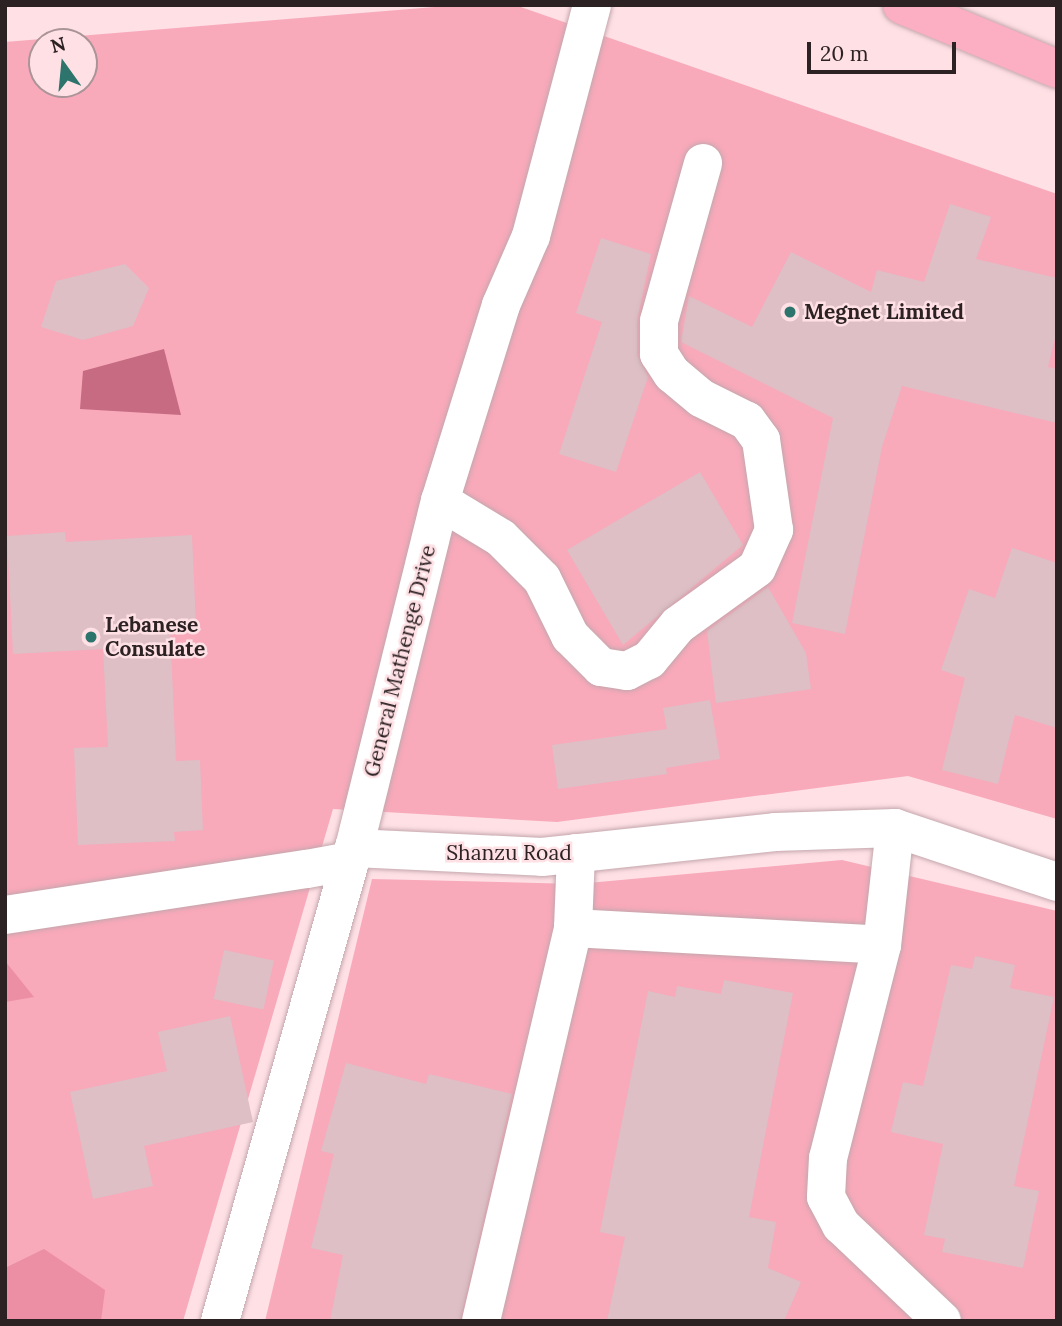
<!DOCTYPE html>
<style>
body{margin:0}
#map{position:relative;width:1062px;height:1326px;overflow:hidden;background:#fee0e5;font-family:Lora,serif}
div>[style]{position:absolute}
.green>*{inset:0;background:#f8a9ba}
.forest>*{inset:0;background:#ec8ea4}
.water>*{inset:0;background:#c66b82}
.building>*{inset:0;background:#ddbfc5;transform-origin:0 0}
.roads{filter:drop-shadow(0 0 2px #c4a7ad) drop-shadow(0 0 2px #c4a7ad)}
.minor>*{height:38px;margin:-19px;padding:0 19px;transform-origin:19px;border-radius:19px;background:#fff}
.major>*{height:38px;margin:-19px;padding:0 19px;transform-origin:19px;border-radius:19px;background:#fcaec2}
.dots>*{width:19px;height:19px;translate:-50% -50%;box-sizing:border-box;border:4px solid #fee0e5;border-radius:50%}
span{translate:-50% -50%;white-space:nowrap;text-align:center;line-height:1.15;-webkit-text-stroke:5px #fee0e5;paint-order:stroke}
.poi-label{font-size:21px;color:#2c2123;font-weight:700}
.left{translate:0 -50%;text-align:left}
.street-label{font-size:21px;color:#2c2123}
.frame{position:absolute;inset:0;border:7px solid #2c2123;pointer-events:none}
.north{position:absolute;left:28px;top:28px;width:70px;height:70px;box-sizing:border-box;background:#fee0e5;border:2px solid #aa9497;border-radius:50%;rotate:345deg;font-size:19px;font-weight:700;line-height:28px;text-align:center;color:#2c2123}
.north::after{content:'';display:block;margin:auto;width:24px;height:32px;background:#2c746c;clip-path:polygon(50% 0,100% 100%,50% 72%,0 100%)}
.scale{position:absolute;left:807px;top:42px;width:149px;height:32px;box-sizing:border-box;border:4px solid #2c2123;border-top:0;padding-left:9px;font-size:21px;line-height:24px;white-space:nowrap;color:#2c2123;-webkit-text-stroke:5px #fee0e5;paint-order:stroke}
</style>
<div id="map">
<div class="green">
<i style="clip-path:polygon(evenodd,459px 5px,515px 5px,1057px 194px,1057px 819px,908px 776px,557px 822px,333px 809px,183px 1321px,5px 1321px,5px 42px,459px 5px,42px 42px,84px 42px,84px 84px,42px 84px,42px 42px)"></i>
<i style="clip-path:polygon(842px 860px,1057px 911px,1057px 1321px,265px 1321px,372px 879px,577px 884px)"></i>
</div>
<div class="forest">
<i style="clip-path:polygon(5px 961px,34px 997px,5px 1002px)"></i>
<i style="clip-path:polygon(44px 1249px,105px 1290px,101px 1321px,5px 1321px,5px 1268px)"></i>
</div>
<div class="water">
<i style="clip-path:polygon(164px 349px,181px 415px,80px 409px,83px 371px)"></i>
</div>
<div class="building">
<i style="clip-path:polygon(950px 204px,991px 217px,976px 259px,1057px 278px,1057px 331px,1048px 367px,1057px 369px,1057px 423px,902px 386px,882px 447px,845px 634px,792px 623px,833px 418px,681px 342px,689px 296px,752px 327px,791px 252px,871px 292px,877px 270px,924px 282px)"></i>
<i style="clip-path:polygon(601px 238px,651px 254px,637px 321px,637px 355px,648px 377px,616px 472px,559px 454px,602px 322px,576px 313px)"></i>
<i style="clip-path:polygon(125px 264px,149px 288px,133px 326px,83px 340px,41px 327px,56px 281px)"></i>
<i style="clip-path:polygon(700px 472px,743px 545px,623px 645px,567px 550px)"></i>
<i style="clip-path:polygon(65px 532px,66px 542px,192px 535px,196px 625px,170px 626px,176px 761px,200px 760px,203px 830px,174px 832px,175px 841px,78px 845px,74px 748px,108px 747px,103px 649px,13px 654px,7px 536px)"></i>
<i style="clip-path:polygon(1012px 548px,1057px 563px,1057px 728px,1015px 715px,998px 784px,942px 770px,965px 678px,941px 670px,969px 589px,995px 598px)"></i>
<i style="clip-path:polygon(768px 587px,806px 653px,811px 689px,716px 703px,707px 631px)"></i>
<i style="clip-path:polygon(710px 700px,720px 759px,666px 768px,667px 774px,558px 789px,552px 745px,667px 729px,663px 708px)"></i>
<i style="left:224px;top:950px;width:51px;height:50px;rotate:12deg"></i>
<i style="clip-path:polygon(975px 956px,1015px 965px,1010px 988px,1054px 997px,1014px 1186px,1039px 1191px,1023px 1268px,942px 1252px,945px 1239px,924px 1235px,943px 1144px,891px 1132px,903px 1082px,923px 1086px,951px 965px,972px 969px)"></i>
<i style="clip-path:polygon(724px 980px,793px 993px,749px 1217px,776px 1222px,768px 1268px,801px 1282px,784px 1321px,607px 1321px,625px 1237px,600px 1232px,648px 991px,675px 997px,677px 986px,721px 994px)"></i>
<i style="clip-path:polygon(230px 1016px,253px 1122px,144px 1146px,153px 1186px,93px 1199px,70px 1092px,167px 1071px,158px 1032px)"></i>
<i style="clip-path:polygon(346px 1063px,426px 1084px,429px 1074px,512px 1094px,460px 1321px,330px 1321px,343px 1255px,311px 1248px,334px 1154px,321px 1151px)"></i>
</div>
<div class="roads">
<div class="minor">
<i style="left:440px;top:501px;width:71px;rotate:31.2deg"></i>
<i style="left:501px;top:538px;width:58px;rotate:45deg"></i>
<i style="left:542px;top:579px;width:64px;rotate:63.8deg"></i>
<i style="left:570px;top:636px;width:44px;rotate:45deg"></i>
<i style="left:601px;top:667px;width:26px;rotate:9deg"></i>
<i style="left:627px;top:671px;width:25px;rotate:-27deg"></i>
<i style="left:649px;top:660px;width:45px;rotate:-50.4deg"></i>
<i style="left:678px;top:625px;width:97px;rotate:-35.8deg"></i>
<i style="left:757px;top:568px;width:42px;rotate:-65.9deg"></i>
<i style="left:774px;top:530px;width:91px;rotate:-98.2deg"></i>
<i style="left:761px;top:440px;width:24px;rotate:-126deg"></i>
<i style="left:747px;top:421px;width:51px;rotate:-153.4deg"></i>
<i style="left:701px;top:398px;width:38px;rotate:-140deg"></i>
<i style="left:672px;top:374px;width:24px;rotate:-123deg"></i>
<i style="left:659px;top:354px;width:33px;rotate:-90deg"></i>
<i style="left:659px;top:321px;width:164px;rotate:-74.4deg"></i>
<i style="left:895px;top:828px;width:118px;rotate:96.3deg"></i>
<i style="left:882px;top:945px;width:220px;rotate:104.2deg"></i>
<i style="left:828px;top:1158px;width:39px;rotate:93deg"></i>
<i style="left:826px;top:1197px;width:32px;rotate:62deg"></i>
<i style="left:841px;top:1225px;width:139px;rotate:43.5deg"></i>
<i style="left:5px;top:915px;width:305px;rotate:-8.7deg"></i>
<i style="left:307px;top:869px;width:44px;rotate:-10.5deg"></i>
<i style="left:350px;top:861px;width:14px;rotate:-73deg"></i>
<i style="left:354px;top:848px;width:188px;rotate:2.7deg"></i>
<i style="left:542px;top:857px;width:234px;rotate:-6.1deg"></i>
<i style="left:775px;top:832px;width:120px;rotate:-1.9deg"></i>
<i style="left:895px;top:828px;width:171px;rotate:18.4deg"></i>
<i style="left:573px;top:928px;width:75px;rotate:-87.7deg"></i>
<i style="left:220px;top:1321px;width:492px;rotate:-74.2deg"></i>
<i style="left:354px;top:848px;width:357px;rotate:-76.1deg"></i>
<i style="left:440px;top:501px;width:205px;rotate:-72.7deg"></i>
<i style="left:501px;top:305px;width:75px;rotate:-66.5deg"></i>
<i style="left:531px;top:236px;width:239px;rotate:-75.2deg"></i>
<i style="left:481px;top:1321px;width:404px;rotate:-76.8deg"></i>
<i style="left:573px;top:928px;width:309px;rotate:3.1deg"></i>
</div>
<div class="major">
<i style="left:902px;top:5px;width:168px;rotate:22.4deg"></i>
</div>
</div>
<div class="dots">
<i style="left:790px;top:312px;background:#2c746c"></i>
<i style="left:91px;top:637px;background:#2c746c"></i>
</div>
<div class="poi-label">
<span class="left" style="left:804px;top:312px">Megnet Limited</span>
<span class="left" style="left:105px;top:637px">Lebanese<br>Consulate</span>
</div>
<div class="street-label">
<span style="left:400px;top:661px;rotate:-76deg">General Mathenge Drive</span>
<span style="left:509px;top:853px">Shanzu Road</span>
</div>
<div class="frame"></div>
<div class="north">N</div>
<div class="scale">20 m</div>
</div>
